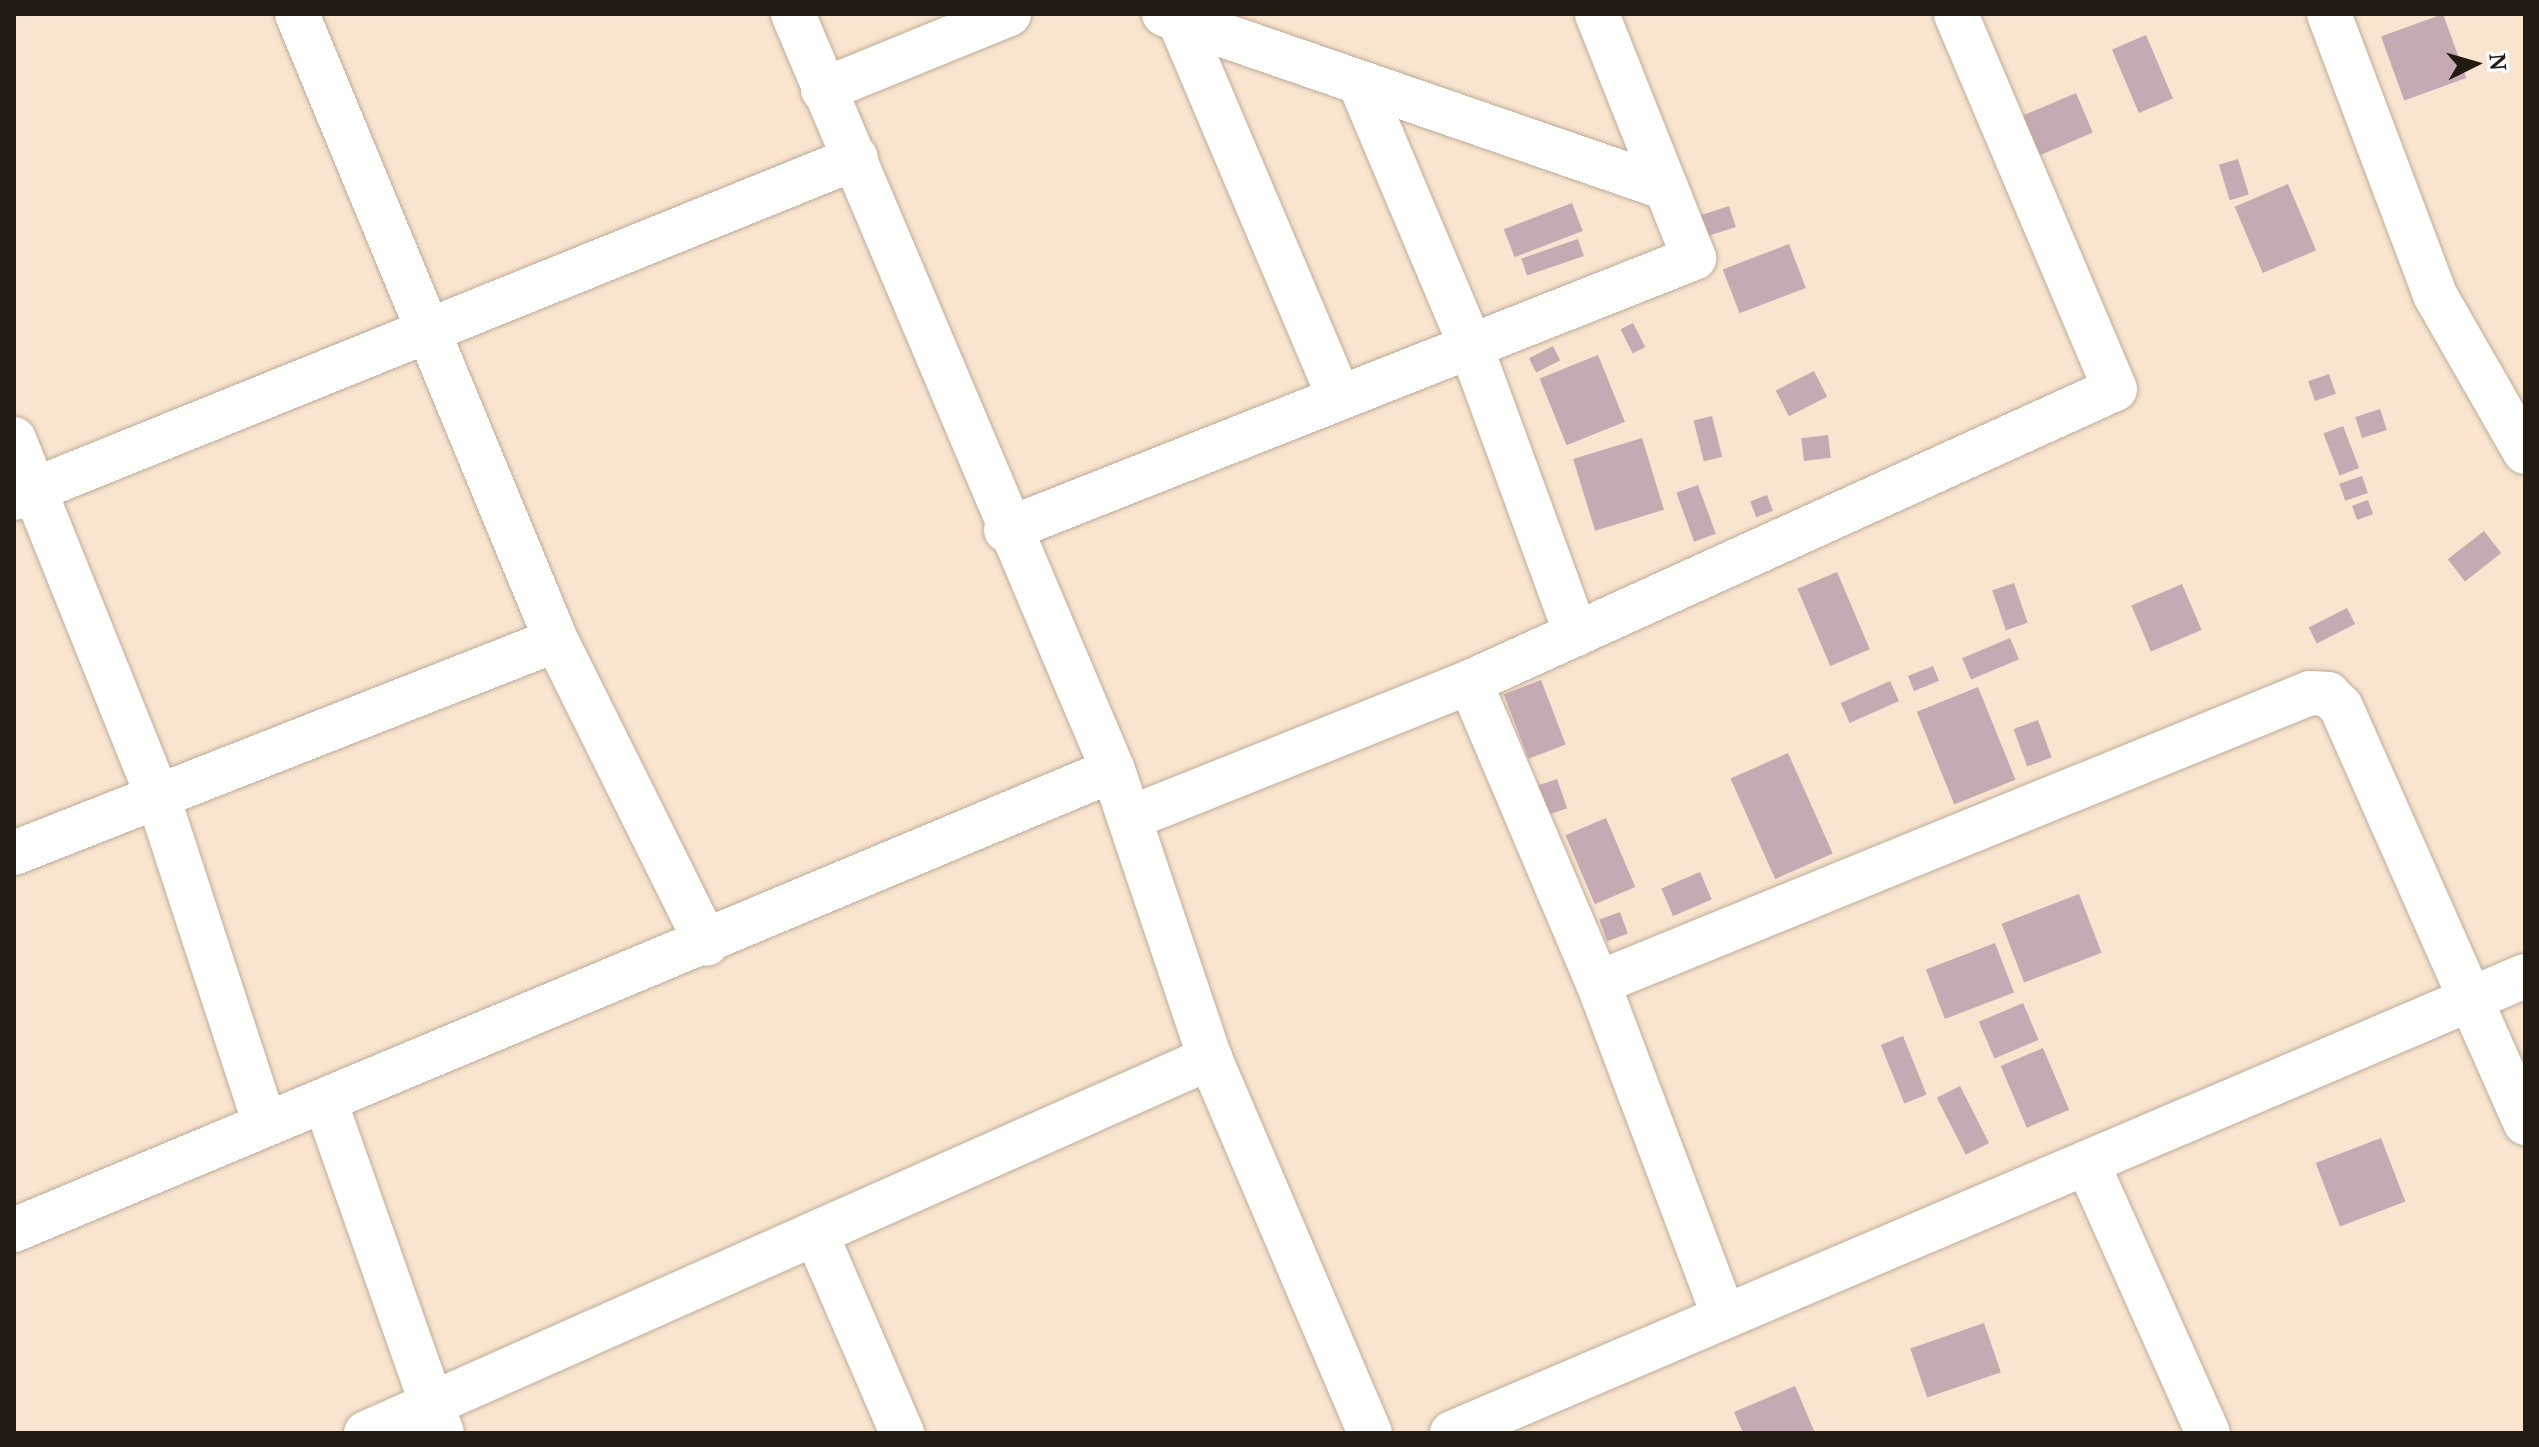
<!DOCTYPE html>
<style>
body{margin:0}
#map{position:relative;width:2539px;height:1447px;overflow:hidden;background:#f8e4cf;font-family:"Noto Serif",serif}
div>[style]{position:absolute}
.building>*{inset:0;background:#c5aab4;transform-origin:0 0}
.roads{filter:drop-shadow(0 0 2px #bfac98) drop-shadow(0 0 2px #bfac98)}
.minor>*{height:44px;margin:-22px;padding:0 22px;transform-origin:22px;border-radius:22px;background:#fff}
span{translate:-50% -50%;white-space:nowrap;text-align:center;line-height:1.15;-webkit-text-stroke:6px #fff;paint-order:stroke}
.frame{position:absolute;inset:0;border:16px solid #221b14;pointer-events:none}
.north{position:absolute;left:2435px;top:24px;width:80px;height:80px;-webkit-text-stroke:6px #fff;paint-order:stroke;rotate:85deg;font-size:22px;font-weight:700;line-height:32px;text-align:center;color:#221b14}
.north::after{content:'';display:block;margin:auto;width:28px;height:36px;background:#221b14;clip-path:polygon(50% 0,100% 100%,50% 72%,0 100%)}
</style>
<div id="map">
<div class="building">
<i style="left:2443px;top:14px;width:68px;height:66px;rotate:70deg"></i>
<i style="left:2146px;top:35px;width:69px;height:37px;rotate:67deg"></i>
<i style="left:2076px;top:93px;width:43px;height:59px;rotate:67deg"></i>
<i style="left:2238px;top:159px;width:37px;height:20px;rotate:73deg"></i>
<i style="left:2288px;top:184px;width:72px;height:58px;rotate:67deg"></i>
<i style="left:1572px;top:203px;width:30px;height:73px;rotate:69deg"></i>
<i style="left:1729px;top:206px;width:22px;height:30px;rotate:72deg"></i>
<i style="left:1578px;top:239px;width:18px;height:60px;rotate:71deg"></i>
<i style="left:1789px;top:244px;width:47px;height:71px;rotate:69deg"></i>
<i style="left:1633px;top:323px;width:27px;height:14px;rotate:63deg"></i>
<i style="left:1553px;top:346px;width:16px;height:27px;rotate:63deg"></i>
<i style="left:1598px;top:355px;width:72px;height:63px;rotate:68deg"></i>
<i style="left:1814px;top:371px;width:29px;height:43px;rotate:63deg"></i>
<i style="left:2329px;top:374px;width:21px;height:22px;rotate:71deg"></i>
<i style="left:2380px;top:409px;width:22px;height:26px;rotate:72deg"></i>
<i style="left:1712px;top:416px;width:42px;height:19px;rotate:76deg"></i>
<i style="left:2343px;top:426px;width:45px;height:21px;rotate:69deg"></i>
<i style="left:1828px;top:435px;width:23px;height:27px;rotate:83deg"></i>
<i style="left:1642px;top:438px;width:75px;height:72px;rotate:73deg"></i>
<i style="left:2362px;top:476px;width:18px;height:24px;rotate:71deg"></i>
<i style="left:1698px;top:485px;width:52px;height:23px;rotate:70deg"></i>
<i style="left:1767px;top:495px;width:17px;height:18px;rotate:69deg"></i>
<i style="left:2368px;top:500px;width:15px;height:17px;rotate:70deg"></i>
<i style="left:2484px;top:531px;width:28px;height:46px;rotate:52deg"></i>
<i style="left:1837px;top:572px;width:84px;height:43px;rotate:67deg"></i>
<i style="left:2014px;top:583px;width:42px;height:23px;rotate:71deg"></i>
<i style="left:2182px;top:584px;width:50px;height:55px;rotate:67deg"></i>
<i style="left:2347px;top:608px;width:18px;height:43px;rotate:63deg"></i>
<i style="left:2010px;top:638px;width:23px;height:52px;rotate:67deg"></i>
<i style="left:1933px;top:666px;width:16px;height:27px;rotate:68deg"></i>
<i style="left:1541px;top:680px;width:69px;height:40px;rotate:69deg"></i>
<i style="left:1890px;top:681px;width:22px;height:54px;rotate:66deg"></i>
<i style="left:1978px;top:687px;width:100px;height:66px;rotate:68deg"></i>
<i style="left:2038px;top:720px;width:40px;height:26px;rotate:70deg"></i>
<i style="left:1788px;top:753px;width:110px;height:63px;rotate:66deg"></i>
<i style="left:1557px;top:779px;width:31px;height:21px;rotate:71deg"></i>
<i style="left:1606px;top:818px;width:75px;height:44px;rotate:67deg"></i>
<i style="left:1700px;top:872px;width:30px;height:42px;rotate:67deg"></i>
<i style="left:2079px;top:894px;width:63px;height:83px;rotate:69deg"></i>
<i style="left:1620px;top:912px;width:23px;height:22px;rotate:70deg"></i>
<i style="left:1995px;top:943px;width:53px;height:74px;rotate:69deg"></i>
<i style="left:2023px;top:1003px;width:40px;height:48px;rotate:67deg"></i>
<i style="left:1903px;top:1036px;width:63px;height:24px;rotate:68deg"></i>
<i style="left:2043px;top:1048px;width:67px;height:46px;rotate:67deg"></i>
<i style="left:1960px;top:1086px;width:64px;height:26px;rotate:63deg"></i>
<i style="left:2381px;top:1138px;width:68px;height:70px;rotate:69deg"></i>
<i style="left:1984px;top:1323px;width:52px;height:78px;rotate:71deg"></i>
<i style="clip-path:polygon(1795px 1386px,1815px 1433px,1743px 1433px,1734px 1412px)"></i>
</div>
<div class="roads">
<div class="minor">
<i style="left:297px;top:14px;width:677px;rotate:67.52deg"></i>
<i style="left:556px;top:640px;width:339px;rotate:63.6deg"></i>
<i style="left:793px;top:14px;width:821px;rotate:67.06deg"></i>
<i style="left:1113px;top:770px;width:304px;rotate:71.4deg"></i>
<i style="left:1210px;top:1058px;width:408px;rotate:66.9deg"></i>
<i style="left:1164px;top:14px;width:16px;rotate:22deg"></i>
<i style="left:1179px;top:20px;width:406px;rotate:67deg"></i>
<i style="left:2329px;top:14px;width:300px;rotate:69.3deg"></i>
<i style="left:2435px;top:295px;width:181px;rotate:60.2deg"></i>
<i style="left:1179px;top:20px;width:515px;rotate:19.03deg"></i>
<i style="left:1361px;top:86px;width:283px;rotate:67.1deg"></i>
<i style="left:1471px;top:347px;width:306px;rotate:69.9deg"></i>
<i style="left:823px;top:90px;width:201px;rotate:-22.2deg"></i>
<i style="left:14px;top:439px;width:383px;rotate:68.1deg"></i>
<i style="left:157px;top:794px;width:347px;rotate:71.9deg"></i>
<i style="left:14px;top:498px;width:908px;rotate:-21.99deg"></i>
<i style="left:1006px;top:530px;width:740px;rotate:-21.57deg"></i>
<i style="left:1694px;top:258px;width:263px;rotate:-111.7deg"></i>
<i style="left:1470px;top:682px;width:327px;rotate:67deg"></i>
<i style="left:1598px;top:983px;width:353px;rotate:69.3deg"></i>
<i style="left:1130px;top:818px;width:366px;rotate:-21.8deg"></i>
<i style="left:1470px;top:682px;width:708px;rotate:-24.43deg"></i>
<i style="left:2115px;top:389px;width:407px;rotate:-113deg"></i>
<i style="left:14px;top:853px;width:582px;rotate:-21.45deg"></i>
<i style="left:1598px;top:983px;width:769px;rotate:-22.16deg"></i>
<i style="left:2310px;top:693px;width:18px;rotate:3deg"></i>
<i style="left:2328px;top:694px;width:18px;rotate:45deg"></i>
<i style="left:2341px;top:707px;width:455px;rotate:66.1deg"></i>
<i style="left:325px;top:1101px;width:352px;rotate:70.6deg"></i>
<i style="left:2089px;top:1167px;width:291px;rotate:65.9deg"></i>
<i style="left:14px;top:1230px;width:1191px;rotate:-22.71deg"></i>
<i style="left:816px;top:1234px;width:217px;rotate:66.6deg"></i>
<i style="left:366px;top:1433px;width:924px;rotate:-23.96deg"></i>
<i style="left:1452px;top:1433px;width:1166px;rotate:-23.07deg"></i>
</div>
</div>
<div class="frame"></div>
<div class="north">N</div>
</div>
